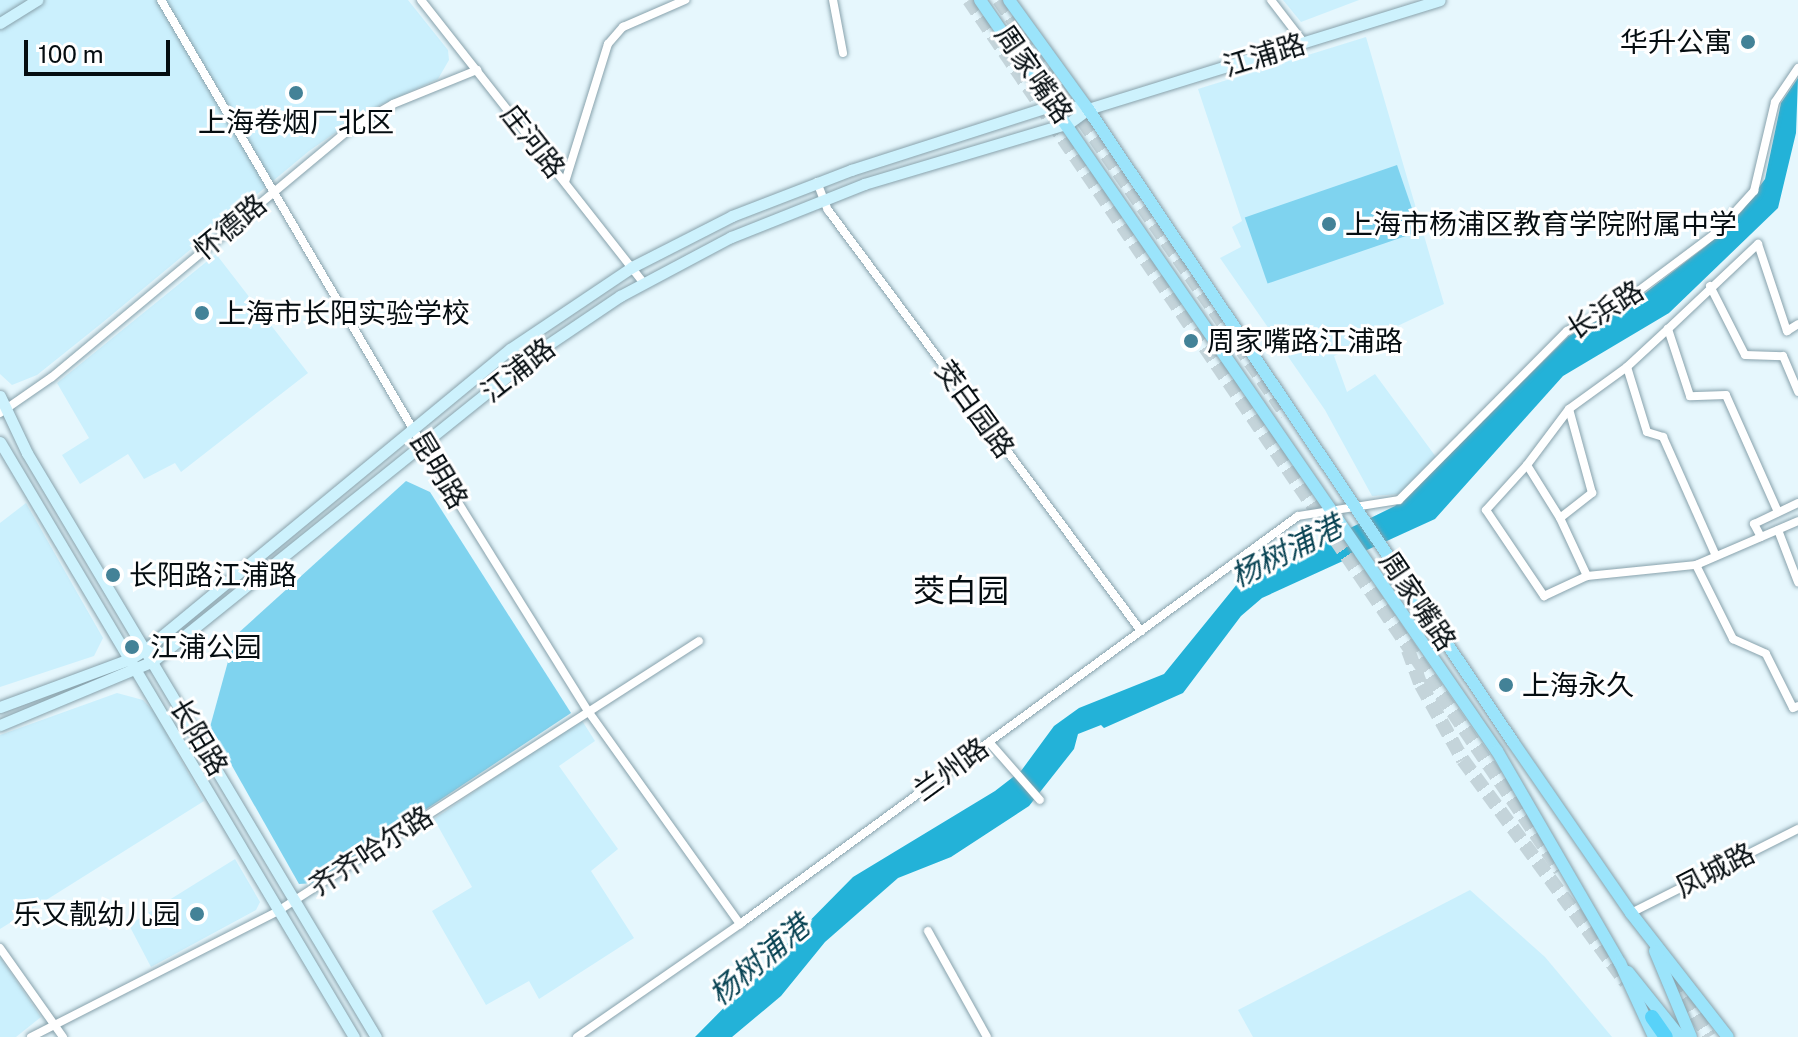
<!DOCTYPE html>
<meta charset="utf-8">
<style>
body{margin:0}
#map{position:relative;width:1798px;height:1037px;overflow:hidden;background:#e6f7fd;font-family:"Public Sans","Noto Sans SC",sans-serif}
div>[style]{position:absolute}
.built>*{inset:0;background:#cbf0fd}
.green>*{inset:0;background:#7fd3ef;transform-origin:0 0}
.water>*{inset:0;background:#23b2d8}
.highway-tunnel>*{height:14px;margin-top:-7px;transform-origin:0;background:repeating-linear-gradient(90deg,#c4d4da 0 14px,transparent 0 21px)}
.roads{filter:drop-shadow(0 0 2px #88a2ac) drop-shadow(0 0 2px #88a2ac)}
.street>*{height:8px;margin:-4px;padding:0 4px;transform-origin:4px;border-radius:4px;background:#fff}
.secondary>*{height:11px;margin:-5.5px;padding:0 5.5px;transform-origin:5.5px;border-radius:5.5px;background:#cdf2fd}
.primary>*{height:12px;margin:-6px;padding:0 6px;transform-origin:6px;border-radius:6px;background:#9be4fb}
.highway>*{height:14px;margin:-7px;padding:0 7px;transform-origin:7px;border-radius:7px;background:#58d2f9}
.dots>*{width:22px;height:22px;translate:-50% -50%;box-sizing:border-box;border:4px solid #fff;border-radius:50%}
span{translate:-50% -50%;white-space:nowrap;text-align:center;line-height:1.15;-webkit-text-stroke:6px #fff;paint-order:stroke}
.poi-label{font-size:28px;color:#050d11}
.right{translate:-100% -50%;text-align:right}
.left{translate:0 -50%;text-align:left}
.street-label{font-size:28px;color:#050d11}
.water-label{font-size:30px;color:#074252;font-style:italic}
.quarter-label{font-size:32px;color:#050d11}
.scale{position:absolute;left:24px;top:40px;width:146px;height:36px;box-sizing:border-box;border:4px solid #050d11;border-top:0;padding-left:10px;font-size:24px;line-height:28px;white-space:nowrap;color:#050d11;-webkit-text-stroke:6px #fff;paint-order:stroke}
</style>
<div id="map">
<div class="built">
<i style="clip-path:polygon(0 0,408px 0,448px 50px,449px 60px,438px 79px,365px 112px,309px 151px,102px 323px,37px 375px,12px 385px,0 374px)"></i>
<i style="clip-path:polygon(1283px 0,1359px 0,1301px 22px)"></i>
<i style="clip-path:polygon(1366px 37px,1444px 304px,1334px 356px,1347px 392px,1375px 374px,1436px 457px,1401px 494px,1372px 496px,1325px 410px,1220px 258px,1241px 247px,1232px 227px,1242px 221px,1198px 89px)"></i>
<i style="clip-path:polygon(216px 254px,308px 373px,181px 472px,175px 463px,144px 479px,128px 454px,80px 484px,62px 455px,89px 438px,57px 383px)"></i>
<i style="clip-path:polygon(26px 503px,103px 638px,94px 656px,0 687px,0 523px)"></i>
<i style="clip-path:polygon(117px 693px,143px 700px,155px 713px,204px 801px,0 929px,0 735px)"></i>
<i style="clip-path:polygon(581px 719px,595px 741px,559px 766px,618px 849px,591px 871px,634px 938px,539px 999px,529px 981px,486px 1005px,432px 911px,472px 887px,434px 819px)"></i>
<i style="clip-path:polygon(235px 859px,260px 902px,256px 910px,151px 967px,129px 925px)"></i>
<i style="clip-path:polygon(1470px 890px,1545px 957px,1612px 1037px,1253px 1037px,1238px 1010px)"></i>
<i style="clip-path:polygon(0 957px,41px 1017px,16px 1037px,0 1037px)"></i>
</div>
<div class="green">
<i style="left:1397px;top:165px;width:70px;height:161px;rotate:71deg"></i>
<i style="clip-path:polygon(406px 481px,430px 492px,571px 713px,315px 883px,299px 884px,210px 727px,235px 636px)"></i>
</div>
<div class="water">
<i style="clip-path:polygon(1798px 78px,1796px 133px,1778px 208px,1669px 313px,1563px 376px,1435px 519px,1262px 598px,1241px 616px,1183px 693px,1104px 728px,1101px 725px,1078px 734px,1074px 749px,1029px 806px,951px 857px,898px 878px,825px 942px,781px 996px,732px 1037px,695px 1037px,853px 877px,995px 791px,1021px 771px,1054px 726px,1079px 708px,1164px 674px,1238px 583px,1395px 506px,1569px 336px,1640px 297px,1705px 247px,1742px 211px,1765px 179px,1781px 103px)"></i>
</div>
<div class="highway-tunnel">
<i style="left:969px;top:0;width:1052px;rotate:55.81deg"></i>
<i style="left:999px;top:0;width:504px;rotate:55.27deg"></i>
<i style="left:1408px;top:650px;width:37px;rotate:70deg"></i>
<i style="left:1421px;top:685px;width:86px;rotate:60.8deg"></i>
<i style="left:1463px;top:760px;width:276px;rotate:53.8deg"></i>
<i style="left:1663px;top:962px;width:88px;rotate:58.5deg"></i>
</div>
<div class="roads">
<div class="street">
<i style="left:161px;top:0;width:517px;rotate:59.57deg"></i>
<i style="left:423px;top:446px;width:312px;rotate:58.1deg"></i>
<i style="left:588px;top:711px;width:262px;rotate:54.5deg"></i>
<i style="left:421px;top:0;width:360px;rotate:51.8deg"></i>
<i style="left:833px;top:0;width:54px;rotate:79.3deg"></i>
<i style="left:1271px;top:0;width:54px;rotate:52.5deg"></i>
<i style="left:565px;top:182px;width:145px;rotate:-72.7deg"></i>
<i style="left:608px;top:44px;width:23px;rotate:-49deg"></i>
<i style="left:623px;top:27px;width:68px;rotate:-23.5deg"></i>
<i style="left:817px;top:182px;width:30px;rotate:69deg"></i>
<i style="left:828px;top:210px;width:525px;rotate:53.37deg"></i>
<i style="left:1710px;top:286px;width:77px;rotate:63.1deg"></i>
<i style="left:1745px;top:355px;width:38px;rotate:2deg"></i>
<i style="left:1783px;top:356px;width:39px;rotate:67deg"></i>
<i style="left:1668px;top:329px;width:56px;rotate:137.2deg"></i>
<i style="left:1627px;top:367px;width:68px;rotate:72.9deg"></i>
<i style="left:1647px;top:432px;width:17px;rotate:17deg"></i>
<i style="left:1663px;top:437px;width:130px;rotate:66deg"></i>
<i style="left:1569px;top:409px;width:70px;rotate:126.9deg"></i>
<i style="left:1527px;top:465px;width:62px;rotate:58.1deg"></i>
<i style="left:1560px;top:518px;width:64px;rotate:65deg"></i>
<i style="left:0;top:413px;width:63px;rotate:-34.7deg"></i>
<i style="left:52px;top:377px;width:388px;rotate:-39.8deg"></i>
<i style="left:350px;top:129px;width:50px;rotate:-30.2deg"></i>
<i style="left:393px;top:104px;width:91px;rotate:-22deg"></i>
<i style="left:1527px;top:465px;width:61px;rotate:132.3deg"></i>
<i style="left:1486px;top:510px;width:104px;rotate:56deg"></i>
<i style="left:1544px;top:596px;width:47px;rotate:-24.9deg"></i>
<i style="left:1587px;top:576px;width:110px;rotate:-5.8deg"></i>
<i style="left:1696px;top:565px;width:111px;rotate:-23.3deg"></i>
<i style="left:1778px;top:512px;width:128px;rotate:-114deg"></i>
<i style="left:1726px;top:395px;width:36px;rotate:178deg"></i>
<i style="left:1690px;top:396px;width:71px;rotate:-108.2deg"></i>
<i style="left:1668px;top:329px;width:124px;rotate:-43.4deg"></i>
<i style="left:1758px;top:244px;width:92px;rotate:71.6deg"></i>
<i style="left:1787px;top:331px;width:13px;rotate:-32deg"></i>
<i style="left:1560px;top:518px;width:41px;rotate:-38deg"></i>
<i style="left:1592px;top:493px;width:87px;rotate:-105.3deg"></i>
<i style="left:1569px;top:409px;width:72px;rotate:-35.9deg"></i>
<i style="left:1778px;top:530px;width:56px;rotate:69deg"></i>
<i style="left:1761px;top:537px;width:15px;rotate:-118deg"></i>
<i style="left:1754px;top:524px;width:49px;rotate:-25.5deg"></i>
<i style="left:1696px;top:565px;width:83px;rotate:63.4deg"></i>
<i style="left:1733px;top:639px;width:36px;rotate:24deg"></i>
<i style="left:1766px;top:654px;width:60px;rotate:63.4deg"></i>
<i style="left:1793px;top:708px;width:5px;rotate:-22deg"></i>
<i style="left:989px;top:742px;width:77px;rotate:48.7deg"></i>
<i style="left:1631px;top:913px;width:187px;rotate:-26.7deg"></i>
<i style="left:928px;top:931px;width:121px;rotate:60.9deg"></i>
<i style="left:0;top:948px;width:109px;rotate:54.7deg"></i>
<i style="left:31px;top:1037px;width:277px;rotate:-27deg"></i>
<i style="left:278px;top:911px;width:500px;rotate:-32.67deg"></i>
<i style="left:577px;top:1037px;width:198px;rotate:-34.7deg"></i>
<i style="left:740px;top:924px;width:691px;rotate:-36.17deg"></i>
<i style="left:1298px;top:516px;width:102px;rotate:-9deg"></i>
<i style="left:1399px;top:500px;width:238px;rotate:-45.2deg"></i>
<i style="left:1567px;top:331px;width:60px;rotate:-26.6deg"></i>
<i style="left:1621px;top:304px;width:119px;rotate:-36.8deg"></i>
<i style="left:1716px;top:233px;width:57px;rotate:-47.9deg"></i>
<i style="left:1754px;top:191px;width:91px;rotate:-76.7deg"></i>
<i style="left:1775px;top:102px;width:41px;rotate:-55.9deg"></i>
</div>
<div class="secondary">
<i style="left:0;top:23px;width:44px;rotate:-31.9deg"></i>
<i style="left:0;top:396px;width:63px;rotate:64.7deg"></i>
<i style="left:27px;top:453px;width:680px;rotate:59.14deg"></i>
<i style="left:0;top:442px;width:692px;rotate:59.25deg"></i>
<i style="left:0;top:707px;width:139px;rotate:-20.3deg"></i>
<i style="left:130px;top:659px;width:19px;rotate:-32deg"></i>
<i style="left:146px;top:649px;width:472px;rotate:-39.5deg"></i>
<i style="left:510px;top:349px;width:147px;rotate:-33.9deg"></i>
<i style="left:632px;top:267px;width:112px;rotate:-27deg"></i>
<i style="left:732px;top:216px;width:128px;rotate:-21.1deg"></i>
<i style="left:851px;top:170px;width:216px;rotate:-17.8deg"></i>
<i style="left:1057px;top:104px;width:31px;rotate:9deg"></i>
<i style="left:0;top:725px;width:166px;rotate:-22.7deg"></i>
<i style="left:153px;top:661px;width:496px;rotate:-38.8deg"></i>
<i style="left:540px;top:350px;width:97px;rotate:-34deg"></i>
<i style="left:620px;top:296px;width:126px;rotate:-28deg"></i>
<i style="left:731px;top:237px;width:143px;rotate:-21.7deg"></i>
<i style="left:864px;top:184px;width:214px;rotate:-16.6deg"></i>
<i style="left:1069px;top:123px;width:24px;rotate:-36deg"></i>
<i style="left:1088px;top:109px;width:368px;rotate:-17.2deg"></i>
</div>
<div class="primary">
<i style="left:980px;top:0;width:912px;rotate:55.46deg"></i>
<i style="left:1497px;top:751px;width:245px;rotate:59.9deg"></i>
<i style="left:1620px;top:963px;width:81px;rotate:65.3deg"></i>
<i style="left:1009px;top:0;width:135px;rotate:54.1deg"></i>
<i style="left:1088px;top:109px;width:762px;rotate:56.12deg"></i>
<i style="left:1513px;top:742px;width:208px;rotate:55.4deg"></i>
<i style="left:1631px;top:913px;width:157px;rotate:52deg"></i>
<i style="left:1655px;top:951px;width:93px;rotate:67.3deg"></i>
<i style="left:1628px;top:972px;width:83px;rotate:51.3deg"></i>
</div>
<div class="highway">
<i style="left:1652px;top:1017px;width:24px;rotate:55deg"></i>
</div>
</div>
<div class="dots">
<i style="left:1748px;top:42px;background:#438297"></i>
<i style="left:296px;top:93px;background:#438297"></i>
<i style="left:1329px;top:224px;background:#438297"></i>
<i style="left:202px;top:313px;background:#438297"></i>
<i style="left:1191px;top:341px;background:#438297"></i>
<i style="left:113px;top:575px;background:#438297"></i>
<i style="left:132px;top:647px;background:#438297"></i>
<i style="left:1506px;top:685px;background:#438297"></i>
<i style="left:197px;top:914px;background:#438297"></i>
</div>
<div class="poi-label">
<span class="right" style="left:1732px;top:42px">华升公寓</span>
<span style="left:296px;top:122px">上海卷烟厂北区</span>
<span class="left" style="left:1345px;top:224px">上海市杨浦区教育学院附属中学</span>
<span class="left" style="left:218px;top:313px">上海市长阳实验学校</span>
<span class="left" style="left:1207px;top:341px">周家嘴路江浦路</span>
<span class="left" style="left:129px;top:575px">长阳路江浦路</span>
<span class="left" style="left:150px;top:647px">江浦公园</span>
<span class="left" style="left:1522px;top:685px">上海永久</span>
<span class="right" style="left:181px;top:914px">乐又靓幼儿园</span>
</div>
<div class="street-label">
<span style="left:1264px;top:55px;rotate:-17deg">江浦路</span>
<span style="left:1034px;top:74px;rotate:55deg">周家嘴路</span>
<span style="left:533px;top:141px;rotate:52deg">庄河路</span>
<span style="left:230px;top:227px;rotate:-40deg">怀德路</span>
<span style="left:1605px;top:310px;rotate:-32deg">长浜路</span>
<span style="left:518px;top:370px;rotate:-38deg">江浦路</span>
<span style="left:975px;top:409px;rotate:54deg">茭白园路</span>
<span style="left:439px;top:470px;rotate:59deg">昆明路</span>
<span style="left:1418px;top:601px;rotate:56deg">周家嘴路</span>
<span style="left:199px;top:737px;rotate:59deg">长阳路</span>
<span style="left:951px;top:769px;rotate:-36deg">兰州路</span>
<span style="left:371px;top:851px;rotate:-33deg">齐齐哈尔路</span>
<span style="left:1715px;top:870px;rotate:-27deg">凤城路</span>
</div>
<div class="water-label">
<span style="left:1286px;top:551px;rotate:-27deg">杨树浦港</span>
<span style="left:759px;top:960px;rotate:-40deg">杨树浦港</span>
</div>
<div class="quarter-label">
<span style="left:961px;top:591px">茭白园</span>
</div>
<div class="scale">100 m</div>
</div>
